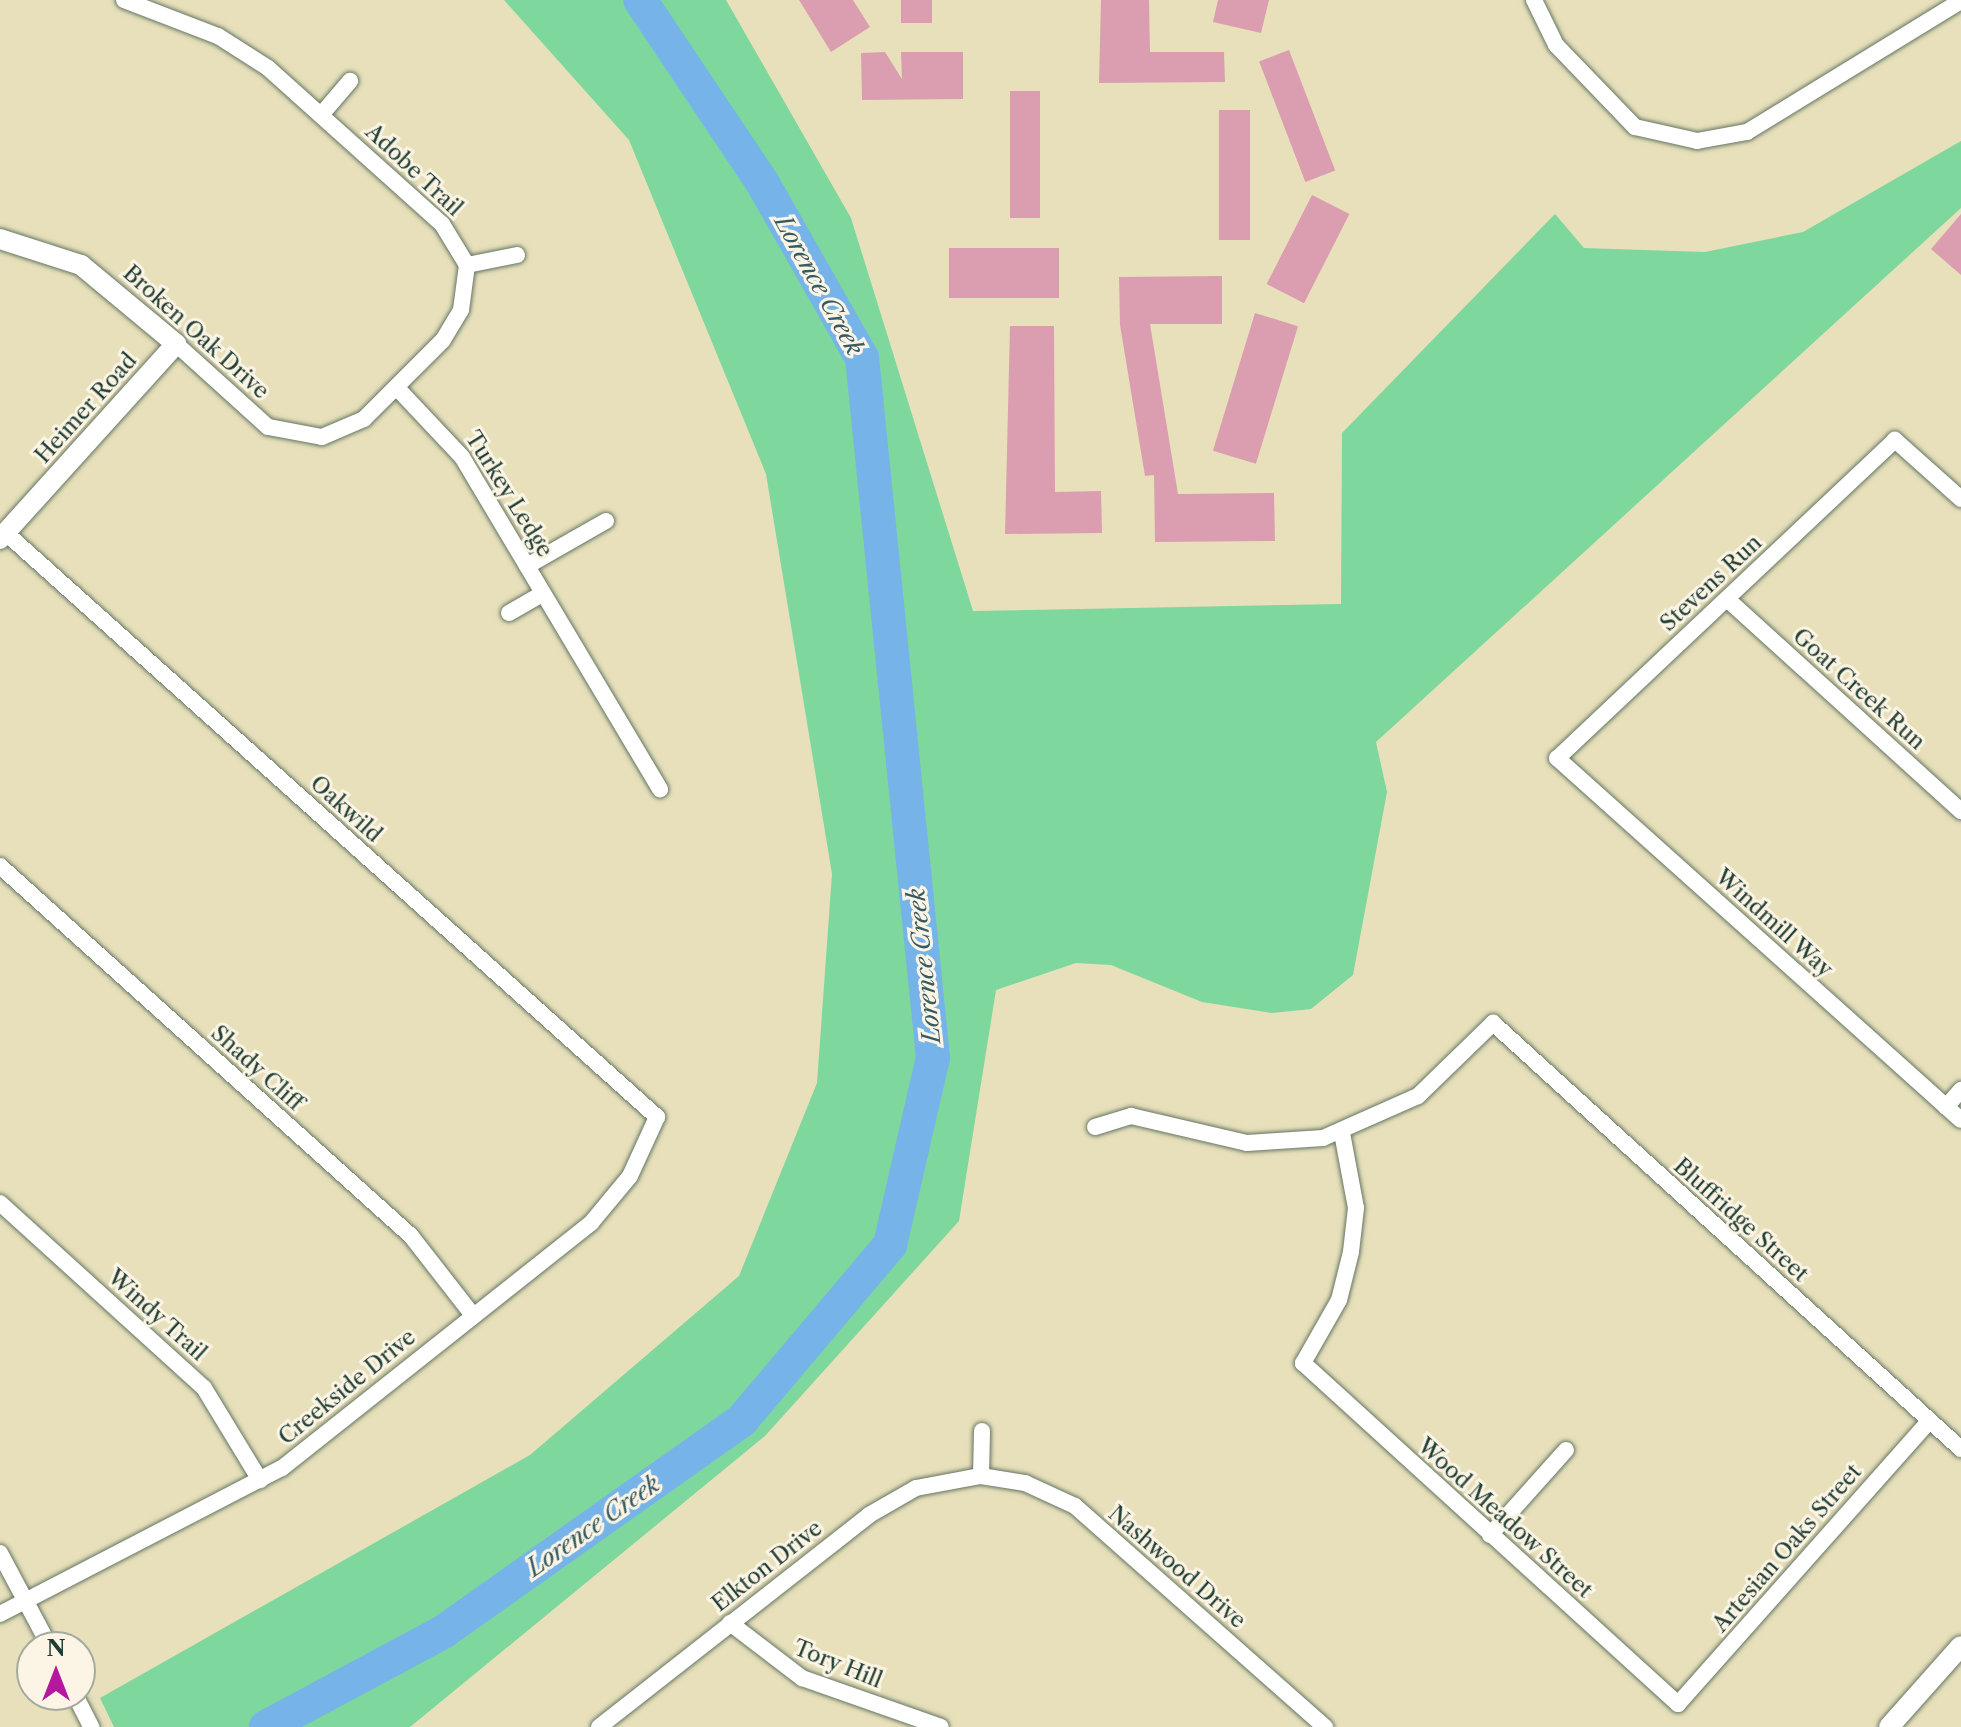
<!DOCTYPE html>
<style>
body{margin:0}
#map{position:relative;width:1961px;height:1727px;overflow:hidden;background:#e7e0bb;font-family:"Libre Caslon Text",serif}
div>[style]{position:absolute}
.green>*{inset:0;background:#7ed79d}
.river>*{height:34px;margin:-17px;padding:0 17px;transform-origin:17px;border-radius:17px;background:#76b3e8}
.building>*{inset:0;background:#db9eb0;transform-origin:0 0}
.roads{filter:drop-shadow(0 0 2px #657663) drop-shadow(0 0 2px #657663)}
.minor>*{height:16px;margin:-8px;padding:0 8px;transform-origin:8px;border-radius:8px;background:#fff}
.tertiary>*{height:20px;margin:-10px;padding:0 10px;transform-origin:10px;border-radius:10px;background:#fff}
span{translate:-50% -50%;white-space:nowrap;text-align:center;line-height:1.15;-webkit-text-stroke:6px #fcf5e5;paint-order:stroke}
.street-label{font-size:22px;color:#1f3d34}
.water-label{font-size:24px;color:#355a61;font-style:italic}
.north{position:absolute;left:16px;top:1631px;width:80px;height:80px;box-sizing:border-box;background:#fcf5e5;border:2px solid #a4ab9e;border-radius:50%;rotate:0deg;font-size:22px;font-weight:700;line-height:32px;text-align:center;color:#1f3d34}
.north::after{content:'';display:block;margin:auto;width:28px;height:36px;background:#b5179e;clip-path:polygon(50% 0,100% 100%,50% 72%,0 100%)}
</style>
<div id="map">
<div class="green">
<i style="clip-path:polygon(504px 0,726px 0,851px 218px,973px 611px,1341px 604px,1342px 433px,1555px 214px,1584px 248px,1705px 252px,1803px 232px,1961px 141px,1961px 208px,1376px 742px,1387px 792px,1353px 975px,1311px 1009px,1272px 1013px,1202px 1002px,1111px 965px,1076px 963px,996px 990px,959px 1221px,765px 1436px,410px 1727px,114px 1727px,100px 1698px,530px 1455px,739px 1276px,817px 1083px,832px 874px,766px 474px,629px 140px)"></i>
</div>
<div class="river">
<i style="left:266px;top:1727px;width:201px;rotate:-28.2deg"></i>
<i style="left:443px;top:1632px;width:367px;rotate:-35.3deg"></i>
<i style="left:742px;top:1420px;width:229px;rotate:-49.8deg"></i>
<i style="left:890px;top:1245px;width:192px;rotate:-77.1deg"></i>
<i style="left:933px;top:1058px;width:704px;rotate:-95.79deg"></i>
<i style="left:862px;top:358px;width:202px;rotate:-119.6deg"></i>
<i style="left:762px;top:182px;width:219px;rotate:-123.8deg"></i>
</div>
<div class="building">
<i style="clip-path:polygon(799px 0,853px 0,870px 27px,831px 52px)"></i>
<i style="left:901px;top:0;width:31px;height:23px"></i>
<i style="clip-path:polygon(1101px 0,1149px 0,1150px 52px,1224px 52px,1225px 82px,1099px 83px)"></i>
<i style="clip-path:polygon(1218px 0,1269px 0,1261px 33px,1213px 22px)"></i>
<i style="left:1289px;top:50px;width:129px;height:32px;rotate:69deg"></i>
<i style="clip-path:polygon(885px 52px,902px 79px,901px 52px,963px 52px,963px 99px,862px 100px,861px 53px)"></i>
<i style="left:1010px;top:91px;width:30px;height:127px"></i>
<i style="left:1219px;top:110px;width:31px;height:130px"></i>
<i style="left:1312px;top:195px;width:42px;height:100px;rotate:27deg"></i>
<i style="clip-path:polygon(1961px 214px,1961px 275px,1931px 249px)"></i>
<i style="left:1059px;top:248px;width:50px;height:110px;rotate:90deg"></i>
<i style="clip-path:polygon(1222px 276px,1222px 324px,1150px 324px,1178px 494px,1274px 493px,1275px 541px,1155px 542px,1154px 475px,1145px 476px,1120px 325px,1119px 277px)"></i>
<i style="left:1255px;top:313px;width:45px;height:144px;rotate:17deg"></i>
<i style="clip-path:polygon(1010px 326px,1054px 326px,1055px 492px,1101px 491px,1102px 533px,1005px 534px)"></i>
</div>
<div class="roads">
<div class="minor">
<i style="left:124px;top:0;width:101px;rotate:21deg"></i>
<i style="left:218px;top:36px;width:59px;rotate:32.6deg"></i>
<i style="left:268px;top:68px;width:234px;rotate:41.9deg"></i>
<i style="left:442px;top:224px;width:48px;rotate:58.6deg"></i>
<i style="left:467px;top:265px;width:45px;rotate:97.6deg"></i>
<i style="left:461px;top:310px;width:35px;rotate:121deg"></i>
<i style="left:443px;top:340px;width:112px;rotate:135deg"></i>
<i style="left:364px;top:419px;width:46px;rotate:156.8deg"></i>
<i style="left:322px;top:437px;width:55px;rotate:-169.5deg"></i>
<i style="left:268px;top:427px;width:124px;rotate:-137.9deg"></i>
<i style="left:1534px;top:0;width:50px;rotate:63.9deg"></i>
<i style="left:1556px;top:45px;width:114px;rotate:46.1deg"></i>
<i style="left:1635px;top:127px;width:64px;rotate:12.7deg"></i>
<i style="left:1697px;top:141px;width:51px;rotate:-10.2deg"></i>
<i style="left:1747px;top:132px;width:251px;rotate:-31.5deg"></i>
<i style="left:321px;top:115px;width:45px;rotate:-49.5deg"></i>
<i style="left:467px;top:265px;width:51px;rotate:-11.3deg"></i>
<i style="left:398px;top:389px;width:93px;rotate:46.7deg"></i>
<i style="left:462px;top:457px;width:387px;rotate:59.2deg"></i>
<i style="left:1961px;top:499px;width:89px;rotate:-138.2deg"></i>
<i style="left:1895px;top:440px;width:464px;rotate:136.7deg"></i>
<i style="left:1557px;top:758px;width:542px;rotate:41.86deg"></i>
<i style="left:527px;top:566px;width:91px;rotate:-29.7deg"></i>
<i style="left:1727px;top:599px;width:316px;rotate:42.2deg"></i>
<i style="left:509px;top:613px;width:39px;rotate:-30deg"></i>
<i style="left:0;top:866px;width:553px;rotate:41.99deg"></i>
<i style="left:411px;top:1236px;width:99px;rotate:52deg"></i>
<i style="left:1946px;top:1107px;width:23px;rotate:-49deg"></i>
<i style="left:1095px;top:1127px;width:38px;rotate:-17deg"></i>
<i style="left:1131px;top:1116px;width:119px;rotate:13.1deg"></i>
<i style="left:1247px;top:1143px;width:76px;rotate:-3.8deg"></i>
<i style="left:1323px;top:1138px;width:104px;rotate:-23.9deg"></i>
<i style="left:1418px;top:1096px;width:105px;rotate:-44.2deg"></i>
<i style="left:1493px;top:1023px;width:633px;rotate:42.31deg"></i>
<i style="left:1342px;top:1133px;width:76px;rotate:79.4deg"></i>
<i style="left:1356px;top:1208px;width:44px;rotate:96.5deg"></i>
<i style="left:1351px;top:1252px;width:49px;rotate:104deg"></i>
<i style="left:1339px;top:1300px;width:73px;rotate:119.7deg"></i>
<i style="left:1303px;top:1363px;width:507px;rotate:42.28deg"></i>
<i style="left:1678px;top:1704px;width:378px;rotate:-48.4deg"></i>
<i style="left:0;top:1203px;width:275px;rotate:42.2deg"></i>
<i style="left:204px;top:1388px;width:108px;rotate:58.7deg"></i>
<i style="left:981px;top:1476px;width:45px;rotate:-88.7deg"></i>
<i style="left:1490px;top:1535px;width:114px;rotate:-48.2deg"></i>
<i style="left:0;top:1553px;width:106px;rotate:62deg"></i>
<i style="left:0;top:1614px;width:318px;rotate:-27.4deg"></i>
<i style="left:282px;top:1468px;width:394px;rotate:-38.4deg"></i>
<i style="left:591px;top:1223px;width:61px;rotate:-50.3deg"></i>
<i style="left:630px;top:1176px;width:65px;rotate:-65.4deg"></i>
<i style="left:657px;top:1117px;width:875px;rotate:-138.11deg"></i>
<i style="left:730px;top:1623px;width:91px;rotate:37.4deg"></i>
<i style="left:802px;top:1678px;width:147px;rotate:19.4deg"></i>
<i style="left:75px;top:1695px;width:36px;rotate:63deg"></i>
<i style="left:599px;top:1727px;width:343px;rotate:-38.1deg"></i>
<i style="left:869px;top:1515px;width:54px;rotate:-29.9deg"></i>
<i style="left:916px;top:1488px;width:66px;rotate:-10.5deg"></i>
<i style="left:981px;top:1476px;width:45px;rotate:9deg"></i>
<i style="left:1025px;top:1483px;width:55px;rotate:24.7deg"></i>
<i style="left:1075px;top:1506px;width:334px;rotate:41.5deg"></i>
</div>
<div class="tertiary">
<i style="left:0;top:239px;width:85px;rotate:17.8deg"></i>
<i style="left:81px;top:265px;width:124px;rotate:39.7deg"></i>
<i style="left:176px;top:344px;width:263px;rotate:132.1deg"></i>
<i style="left:1889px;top:1727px;width:108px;rotate:-48.4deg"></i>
</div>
</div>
<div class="street-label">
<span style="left:414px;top:170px;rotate:43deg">Adobe Trail</span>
<span style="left:196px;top:332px;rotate:42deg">Broken Oak Drive</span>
<span style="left:86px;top:408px;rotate:-48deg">Heimer Road</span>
<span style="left:509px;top:494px;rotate:58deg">Turkey Ledge</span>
<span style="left:1711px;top:583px;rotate:-43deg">Stevens Run</span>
<span style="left:1859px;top:689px;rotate:42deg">Goat Creek Run</span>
<span style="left:346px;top:809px;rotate:42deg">Oakwild</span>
<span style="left:1774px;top:923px;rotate:42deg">Windmill Way</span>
<span style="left:257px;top:1068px;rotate:42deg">Shady Cliff</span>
<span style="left:1741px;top:1220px;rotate:42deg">Bluffridge Street</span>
<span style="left:157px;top:1315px;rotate:42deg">Windy Trail</span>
<span style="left:347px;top:1387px;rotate:-39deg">Creekside Drive</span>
<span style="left:1505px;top:1518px;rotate:42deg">Wood Meadow Street</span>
<span style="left:1787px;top:1548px;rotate:-49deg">Artesian Oaks Street</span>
<span style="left:767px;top:1566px;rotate:-38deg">Elkton Drive</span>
<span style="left:1177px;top:1567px;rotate:41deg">Nashwood Drive</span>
<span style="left:838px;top:1664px;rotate:22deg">Tory Hill</span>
</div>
<div class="water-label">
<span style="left:819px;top:285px;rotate:61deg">Lorence Creek</span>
<span style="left:924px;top:966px;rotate:-96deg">Lorence Creek</span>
<span style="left:593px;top:1526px;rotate:-35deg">Lorence Creek</span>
</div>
<div class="north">N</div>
</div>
